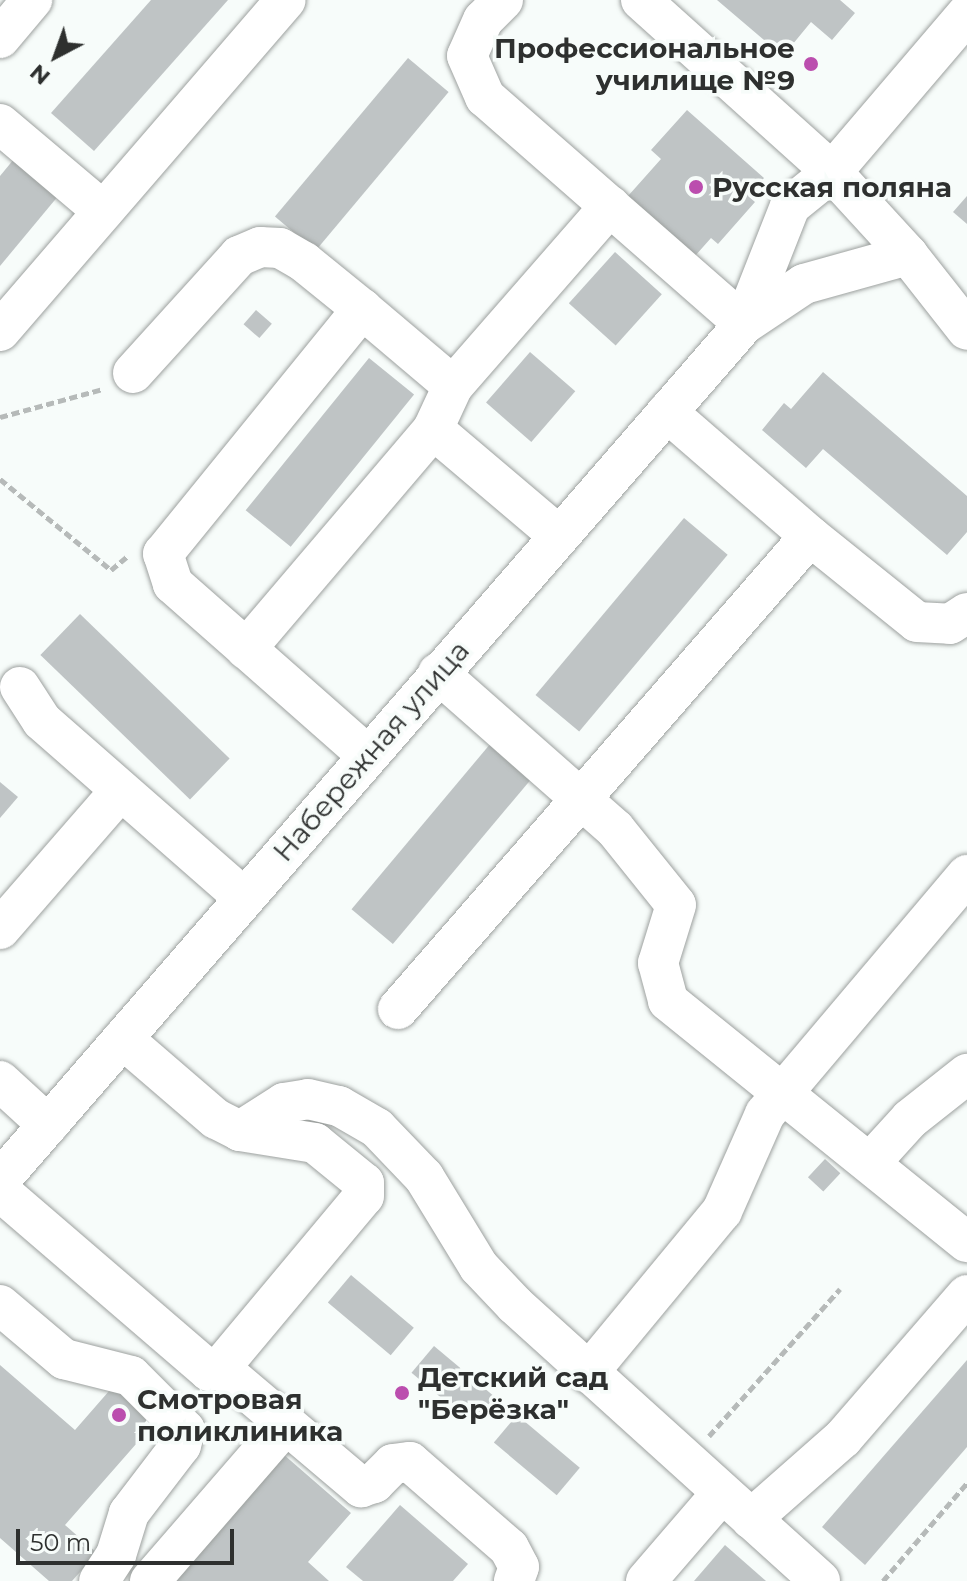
<!DOCTYPE html>
<meta charset="utf-8">
<style>
body{margin:0}
#map{position:relative;width:967px;height:1581px;overflow:hidden;background:#f7fcfa;font-family:Montserrat,sans-serif}
div>[style]{position:absolute}
.building>*{inset:0;background:#bfc4c5;transform-origin:0 0}
.path>*{height:5px;margin-top:-2.5px;transform-origin:0;background:repeating-linear-gradient(90deg,#b6bab9 0 8px,transparent 0 12px)}
.roads{filter:drop-shadow(0 0 2px #9da19f) drop-shadow(0 0 2px #9da19f)}
.minor>*{height:40px;margin:-20px;padding:0 20px;transform-origin:20px;border-radius:20px;background:#fff}
.dots>*{width:22px;height:22px;translate:-50% -50%;box-sizing:border-box;border:4px solid #f7fcfa;border-radius:50%}
span{translate:-50% -50%;white-space:nowrap;text-align:center;line-height:1.15;-webkit-text-stroke:7px #f7fcfa;paint-order:stroke}
.poi-label{font-size:28px;color:#2e302f;font-weight:700}
.right{translate:-100% -50%;text-align:right}
.left{translate:0 -50%;text-align:left}
.street-label{font-size:28px;color:#2e302f}
.north{position:absolute;left:16px;top:16px;width:80px;height:80px;-webkit-text-stroke:6px #f7fcfa;paint-order:stroke;rotate:221deg;font-size:22px;font-weight:700;line-height:32px;text-align:center;color:#2e302f}
.north::after{content:'';display:block;margin:auto;width:28px;height:36px;background:#2e302f;clip-path:polygon(50% 0,100% 100%,50% 72%,0 100%)}
.scale{position:absolute;left:16px;top:1529px;width:218px;height:36px;box-sizing:border-box;border:4px solid #2e302f;border-top:0;padding-left:10px;font-size:24px;line-height:28px;white-space:nowrap;color:#2e302f;-webkit-text-stroke:6px #f7fcfa;paint-order:stroke}
</style>
<div id="map">
<div class="building">
<i style="clip-path:polygon(151px 0,228px 0,94px 151px,51px 113px)"></i>
<i style="clip-path:polygon(717px 0,840px 0,855px 13px,832px 40px,811px 22px,783px 56px)"></i>
<i style="left:408px;top:58px;width:53px;height:207px;rotate:40deg"></i>
<i style="clip-path:polygon(687px 110px,764px 178px,748px 196px,755px 202px,718px 244px,711px 238px,687px 265px,620px 205px,661px 159px,651px 150px)"></i>
<i style="clip-path:polygon(14px 159px,59px 195px,0 266px,0 176px)"></i>
<i style="clip-path:polygon(967px 196px,967px 224px,953px 212px)"></i>
<i style="left:615px;top:252px;width:63px;height:69px;rotate:42deg"></i>
<i style="left:256px;top:310px;width:21px;height:19px;rotate:41deg"></i>
<i style="left:530px;top:352px;width:60px;height:67px;rotate:41deg"></i>
<i style="left:369px;top:358px;width:58px;height:196px;rotate:39deg"></i>
<i style="clip-path:polygon(823px 372px,967px 496px,967px 532px,947px 555px,823px 449px,806px 468px,762px 430px,784px 403px,791px 409px)"></i>
<i style="left:684px;top:518px;width:57px;height:231px;rotate:40deg"></i>
<i style="left:80px;top:614px;width:208px;height:57px;rotate:44deg"></i>
<i style="left:491px;top:743px;width:54px;height:217px;rotate:40deg"></i>
<i style="clip-path:polygon(0 782px,18px 797px,0 818px)"></i>
<i style="left:825px;top:1159px;width:21px;height:25px;rotate:43deg"></i>
<i style="left:351px;top:1275px;width:82px;height:36px;rotate:40deg"></i>
<i style="left:434px;top:1346px;width:83px;height:35px;rotate:40deg"></i>
<i style="clip-path:polygon(967px 1360px,967px 1447px,865px 1565px,822px 1527px)"></i>
<i style="clip-path:polygon(0 1365px,75px 1430px,116px 1383px,158px 1419px,65px 1525px,97px 1553px,72px 1581px,49px 1581px,0 1538px)"></i>
<i style="left:517px;top:1415px;width:82px;height:36px;rotate:40deg"></i>
<i style="clip-path:polygon(283px 1454px,351px 1513px,308px 1562px,329px 1581px,174px 1581px)"></i>
<i style="clip-path:polygon(400px 1505px,468px 1564px,453px 1581px,363px 1581px,346px 1567px)"></i>
<i style="clip-path:polygon(725px 1545px,766px 1581px,694px 1581px)"></i>
</div>
<div class="path">
<i style="left:0;top:417px;width:107px;rotate:-15.2deg"></i>
<i style="left:0;top:479px;width:144px;rotate:39.3deg"></i>
<i style="left:111px;top:570px;width:23px;rotate:-40deg"></i>
<i style="left:709px;top:1436px;width:197px;rotate:-48.3deg"></i>
<i style="left:883px;top:1581px;width:129px;rotate:-49.4deg"></i>
</div>
<div class="roads">
<div class="minor">
<i style="left:503px;top:0;width:28px;rotate:135deg"></i>
<i style="left:483px;top:20px;width:39px;rotate:114deg"></i>
<i style="left:467px;top:56px;width:45px;rotate:66.3deg"></i>
<i style="left:485px;top:97px;width:344px;rotate:41.2deg"></i>
<i style="left:641px;top:0;width:257px;rotate:42deg"></i>
<i style="left:832px;top:172px;width:113px;rotate:47.5deg"></i>
<i style="left:908px;top:255px;width:95px;rotate:51.8deg"></i>
<i style="left:0;top:38px;width:50px;rotate:-49.9deg"></i>
<i style="left:0;top:124px;width:135px;rotate:40.2deg"></i>
<i style="left:744px;top:323px;width:126px;rotate:-68.5deg"></i>
<i style="left:790px;top:206px;width:54px;rotate:-39deg"></i>
<i style="left:832px;top:172px;width:208px;rotate:-49.5deg"></i>
<i style="left:0;top:331px;width:437px;rotate:-49.2deg"></i>
<i style="left:133px;top:373px;width:158px;rotate:-47.8deg"></i>
<i style="left:239px;top:256px;width:23px;rotate:-23deg"></i>
<i style="left:260px;top:247px;width:20px;rotate:3deg"></i>
<i style="left:280px;top:248px;width:28px;rotate:30deg"></i>
<i style="left:304px;top:262px;width:75px;rotate:39deg"></i>
<i style="left:558px;top:535px;width:164px;rotate:-139.7deg"></i>
<i style="left:433px;top:429px;width:47px;rotate:-65.1deg"></i>
<i style="left:453px;top:386px;width:239px;rotate:-48.9deg"></i>
<i style="left:810px;top:536px;width:137px;rotate:38.8deg"></i>
<i style="left:917px;top:622px;width:33px;rotate:3deg"></i>
<i style="left:950px;top:624px;width:20px;rotate:-33deg"></i>
<i style="left:246px;top:649px;width:289px;rotate:-49.6deg"></i>
<i style="left:438px;top:673px;width:236px;rotate:41.4deg"></i>
<i style="left:615px;top:829px;width:97px;rotate:51.2deg"></i>
<i style="left:676px;top:905px;width:61px;rotate:107.2deg"></i>
<i style="left:658px;top:963px;width:39px;rotate:75deg"></i>
<i style="left:668px;top:1001px;width:384px;rotate:38.9deg"></i>
<i style="left:20px;top:687px;width:40px;rotate:57.1deg"></i>
<i style="left:42px;top:721px;width:269px;rotate:41.2deg"></i>
<i style="left:367px;top:755px;width:259px;rotate:-138.6deg"></i>
<i style="left:173px;top:584px;width:32px;rotate:-108deg"></i>
<i style="left:163px;top:554px;width:316px;rotate:-50.9deg"></i>
<i style="left:362px;top:309px;width:119px;rotate:40.2deg"></i>
<i style="left:0;top:929px;width:183px;rotate:-49deg"></i>
<i style="left:398px;top:1009px;width:627px;rotate:-48.94deg"></i>
<i style="left:810px;top:536px;width:189px;rotate:-139.1deg"></i>
<i style="left:0;top:1081px;width:65px;rotate:42.5deg"></i>
<i style="left:240px;top:1131px;width:52px;rotate:-32.5deg"></i>
<i style="left:284px;top:1103px;width:24px;rotate:-9deg"></i>
<i style="left:308px;top:1099px;width:32px;rotate:13deg"></i>
<i style="left:339px;top:1106px;width:44px;rotate:30.1deg"></i>
<i style="left:377px;top:1128px;width:68px;rotate:46.2deg"></i>
<i style="left:424px;top:1177px;width:105px;rotate:58.6deg"></i>
<i style="left:479px;top:1267px;width:52px;rotate:46.5deg"></i>
<i style="left:515px;top:1305px;width:411px;rotate:42.1deg"></i>
<i style="left:870px;top:1163px;width:59px;rotate:-47.7deg"></i>
<i style="left:910px;top:1119px;width:73px;rotate:-38.3deg"></i>
<i style="left:0;top:1180px;width:1134px;rotate:-49deg"></i>
<i style="left:744px;top:324px;width:72px;rotate:-33.7deg"></i>
<i style="left:804px;top:284px;width:108px;rotate:-15.6deg"></i>
<i style="left:0;top:1191px;width:276px;rotate:40.7deg"></i>
<i style="left:209px;top:1371px;width:11px;rotate:-15deg"></i>
<i style="left:220px;top:1368px;width:224px;rotate:-50.1deg"></i>
<i style="left:364px;top:1196px;width:13px;rotate:-90deg"></i>
<i style="left:364px;top:1183px;width:63px;rotate:-140.8deg"></i>
<i style="left:315px;top:1143px;width:76px;rotate:-170.9deg"></i>
<i style="left:240px;top:1131px;width:27px;rotate:-153deg"></i>
<i style="left:216px;top:1119px;width:123px;rotate:-139.3deg"></i>
<i style="left:0;top:1305px;width:84px;rotate:40.2deg"></i>
<i style="left:64px;top:1359px;width:69px;rotate:14.2deg"></i>
<i style="left:131px;top:1376px;width:76px;rotate:45deg"></i>
<i style="left:185px;top:1430px;width:16px;rotate:105deg"></i>
<i style="left:181px;top:1445px;width:86px;rotate:127.4deg"></i>
<i style="left:129px;top:1513px;width:44px;rotate:107.2deg"></i>
<i style="left:116px;top:1555px;width:31px;rotate:123deg"></i>
<i style="left:220px;top:1368px;width:185px;rotate:40.2deg"></i>
<i style="left:361px;top:1487px;width:14px;rotate:-17deg"></i>
<i style="left:374px;top:1483px;width:27px;rotate:-45deg"></i>
<i style="left:393px;top:1464px;width:17px;rotate:-7deg"></i>
<i style="left:410px;top:1462px;width:131px;rotate:41deg"></i>
<i style="left:509px;top:1548px;width:21px;rotate:62deg"></i>
<i style="left:519px;top:1567px;width:15px;rotate:110deg"></i>
<i style="left:588px;top:1373px;width:210px;rotate:-50.4deg"></i>
<i style="left:722px;top:1211px;width:106px;rotate:-66.1deg"></i>
<i style="left:765px;top:1114px;width:313px;rotate:-49.8deg"></i>
<i style="left:751px;top:1519px;width:123px;rotate:-41.4deg"></i>
<i style="left:843px;top:1438px;width:189px;rotate:-49.1deg"></i>
<i style="left:150px;top:1581px;width:206px;rotate:-49.1deg"></i>
<i style="left:646px;top:1581px;width:116px;rotate:-49.2deg"></i>
</div>
</div>
<div class="dots">
<i style="left:811px;top:64px;background:#bb4eae"></i>
<i style="left:696px;top:187px;background:#bb4eae"></i>
<i style="left:402px;top:1393px;background:#bb4eae"></i>
<i style="left:119px;top:1415px;background:#bb4eae"></i>
</div>
<div class="poi-label">
<span class="right" style="left:795px;top:64px">Профессиональное<br>училище №9</span>
<span class="left" style="left:712px;top:187px">Русская поляна</span>
<span class="left" style="left:418px;top:1393px">Детский сад<br>"Берёзка"</span>
<span class="left" style="left:137px;top:1415px">Смотровая<br>поликлиника</span>
</div>
<div class="street-label">
<span style="left:371px;top:751px;rotate:-49deg">Набережная улица</span>
</div>
<div class="north">N</div>
<div class="scale">50 m</div>
</div>
